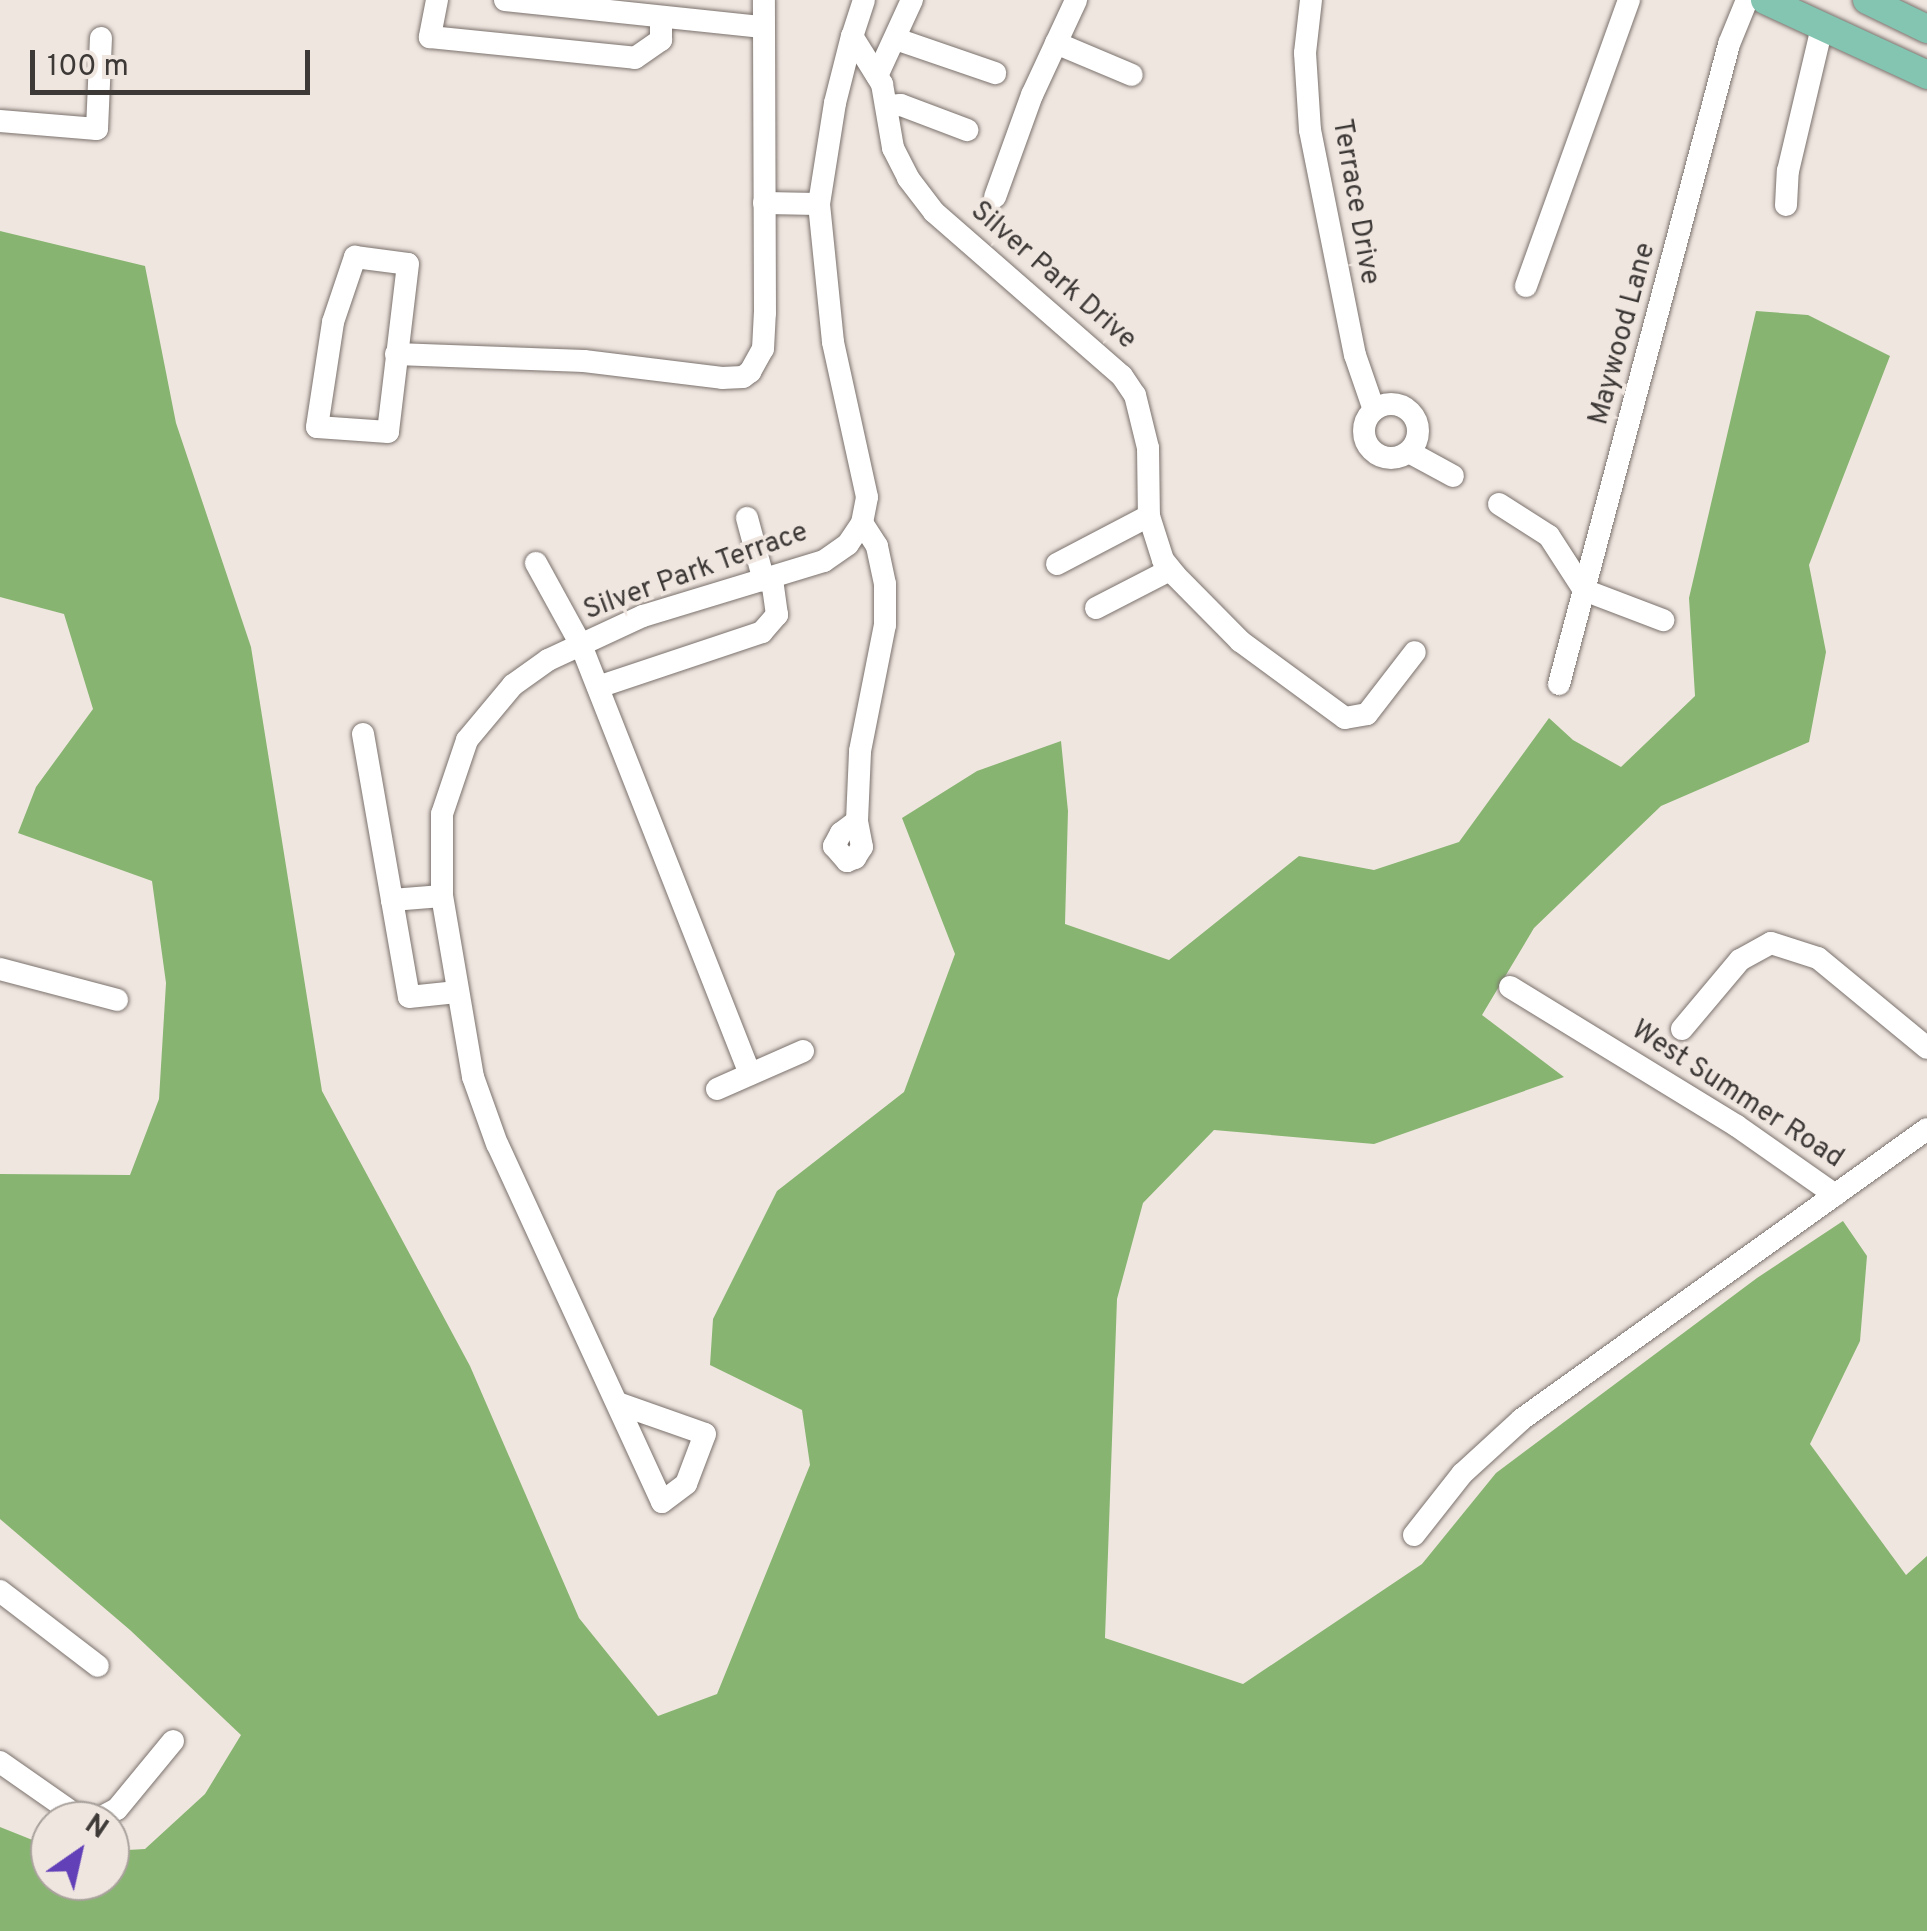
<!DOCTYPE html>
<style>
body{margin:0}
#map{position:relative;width:1927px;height:1931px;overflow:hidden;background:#f0e6e0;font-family:Overpass,sans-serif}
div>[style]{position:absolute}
.forest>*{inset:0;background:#87b571}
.roads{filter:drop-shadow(0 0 2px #7b726d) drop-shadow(0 0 2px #7b726d)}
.minor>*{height:22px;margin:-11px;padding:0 11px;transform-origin:11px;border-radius:11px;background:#fff}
.minor>.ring{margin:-11px;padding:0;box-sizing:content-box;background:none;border:22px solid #fff;border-radius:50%}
.major>*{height:28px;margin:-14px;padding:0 14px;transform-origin:14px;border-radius:14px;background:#84c5b2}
span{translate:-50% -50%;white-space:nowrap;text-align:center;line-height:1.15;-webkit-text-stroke:8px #f0e6e0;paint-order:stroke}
.street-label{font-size:28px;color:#3d3937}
.north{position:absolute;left:30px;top:1801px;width:100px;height:100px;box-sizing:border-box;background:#f0e6e0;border:2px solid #a8a19c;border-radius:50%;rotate:34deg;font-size:28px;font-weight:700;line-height:40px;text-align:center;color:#3d3937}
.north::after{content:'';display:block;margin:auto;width:35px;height:45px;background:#6240b8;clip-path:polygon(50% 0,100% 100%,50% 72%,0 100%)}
.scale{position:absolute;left:30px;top:50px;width:280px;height:45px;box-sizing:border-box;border:5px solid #3d3937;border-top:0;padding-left:12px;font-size:30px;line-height:35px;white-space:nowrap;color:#3d3937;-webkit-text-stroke:8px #f0e6e0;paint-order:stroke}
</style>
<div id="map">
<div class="forest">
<i style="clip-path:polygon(0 231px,145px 266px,176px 423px,251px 647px,322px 1091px,470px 1366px,579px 1618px,658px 1716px,717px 1694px,810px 1465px,802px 1410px,710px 1365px,713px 1319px,777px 1191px,904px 1092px,955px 954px,902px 818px,977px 771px,1061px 741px,1068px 811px,1065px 924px,1169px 960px,1299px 856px,1374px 870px,1459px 842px,1549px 718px,1573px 740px,1621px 767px,1695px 696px,1689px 598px,1756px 311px,1808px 315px,1890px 356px,1809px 565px,1826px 652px,1809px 742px,1661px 806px,1534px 928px,1482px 1015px,1564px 1077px,1374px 1144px,1214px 1130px,1143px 1203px,1117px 1299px,1105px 1638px,1243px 1684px,1422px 1564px,1496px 1473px,1757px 1278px,1843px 1221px,1867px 1256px,1860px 1341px,1810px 1444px,1906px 1575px,1927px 1556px,1927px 1931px,0 1931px,0 1827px,50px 1847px,50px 1881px,110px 1881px,110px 1851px,145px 1849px,205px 1794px,241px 1735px,130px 1630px,0 1519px,0 1174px,130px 1175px,159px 1099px,166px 983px,152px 881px,18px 833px,36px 787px,93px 709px,64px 614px,0 597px)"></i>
</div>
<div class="roads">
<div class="minor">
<i style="left:437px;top:0;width:38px;rotate:101deg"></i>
<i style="left:430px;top:37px;width:206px;rotate:5.8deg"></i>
<i style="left:635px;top:58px;width:32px;rotate:-35deg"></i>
<i style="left:661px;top:40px;width:21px;rotate:-90deg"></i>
<i style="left:505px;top:0;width:259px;rotate:6deg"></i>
<i style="left:864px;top:0;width:38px;rotate:108deg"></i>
<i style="left:852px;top:36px;width:57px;rotate:58deg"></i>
<i style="left:882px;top:84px;width:65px;rotate:80.2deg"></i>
<i style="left:893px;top:148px;width:34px;rotate:63deg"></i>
<i style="left:908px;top:178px;width:43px;rotate:52.6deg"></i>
<i style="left:934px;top:212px;width:249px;rotate:41.1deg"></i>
<i style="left:1122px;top:376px;width:23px;rotate:56deg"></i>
<i style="left:1135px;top:395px;width:55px;rotate:76.2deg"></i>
<i style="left:1148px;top:448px;width:68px;rotate:89.2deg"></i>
<i style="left:1149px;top:516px;width:46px;rotate:72.3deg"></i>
<i style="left:1163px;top:560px;width:19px;rotate:51deg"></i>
<i style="left:1175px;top:575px;width:93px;rotate:45.4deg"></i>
<i style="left:1240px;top:641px;width:130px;rotate:36.3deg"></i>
<i style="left:1345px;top:718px;width:22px;rotate:-10deg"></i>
<i style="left:1367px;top:714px;width:78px;rotate:-52.3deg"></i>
<i style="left:1311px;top:0;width:53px;rotate:96.5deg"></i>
<i style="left:1305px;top:53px;width:77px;rotate:86.3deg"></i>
<i style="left:1310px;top:130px;width:229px;rotate:78.7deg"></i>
<i style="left:1355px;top:355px;width:58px;rotate:70.9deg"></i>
<i style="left:896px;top:39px;width:105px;rotate:19deg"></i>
<i style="left:1056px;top:43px;width:82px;rotate:22.8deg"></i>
<i style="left:877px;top:76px;width:84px;rotate:-65.3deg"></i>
<i style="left:887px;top:106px;width:14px;rotate:-4deg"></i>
<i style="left:901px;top:105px;width:71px;rotate:20.7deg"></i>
<i style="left:0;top:121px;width:97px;rotate:4.7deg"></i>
<i style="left:97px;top:129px;width:91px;rotate:-87.5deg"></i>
<i style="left:995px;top:197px;width:109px;rotate:-70.1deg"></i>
<i style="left:1032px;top:95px;width:105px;rotate:-65.1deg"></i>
<i style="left:764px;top:203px;width:55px;rotate:1deg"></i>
<i style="left:1786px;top:205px;width:34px;rotate:-87deg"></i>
<i style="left:1788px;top:171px;width:148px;rotate:-76.7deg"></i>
<i style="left:355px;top:257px;width:53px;rotate:7.5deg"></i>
<i style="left:408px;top:264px;width:169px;rotate:96.8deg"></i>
<i style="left:388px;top:432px;width:71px;rotate:-176deg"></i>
<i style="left:317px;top:427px;width:106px;rotate:-81.3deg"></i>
<i style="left:333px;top:322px;width:69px;rotate:-71.3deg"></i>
<i style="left:1526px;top:286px;width:304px;rotate:-70.2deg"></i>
<i style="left:396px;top:354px;width:188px;rotate:2.1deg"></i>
<i style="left:584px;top:361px;width:139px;rotate:7deg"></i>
<i style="left:722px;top:378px;width:21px;rotate:-3deg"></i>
<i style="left:743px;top:377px;width:9px;rotate:-36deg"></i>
<i style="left:750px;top:372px;width:26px;rotate:-61deg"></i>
<i style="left:763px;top:349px;width:36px;rotate:-87deg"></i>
<i style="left:765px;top:313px;width:313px;rotate:-90.2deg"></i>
<i class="ring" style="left:1364px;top:404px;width:32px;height:32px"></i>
<i style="left:1409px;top:452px;width:50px;rotate:28.6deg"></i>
<i style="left:1499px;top:504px;width:59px;rotate:32.6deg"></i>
<i style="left:1549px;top:536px;width:64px;rotate:57.1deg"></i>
<i style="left:1584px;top:590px;width:85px;rotate:20.8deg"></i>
<i style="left:747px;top:518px;width:65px;rotate:74.9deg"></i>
<i style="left:536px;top:563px;width:94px;rotate:61.2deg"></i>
<i style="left:581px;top:645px;width:461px;rotate:68.5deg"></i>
<i style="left:1057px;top:564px;width:104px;rotate:-27.6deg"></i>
<i style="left:1096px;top:608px;width:83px;rotate:-27.2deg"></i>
<i style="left:1559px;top:684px;width:662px;rotate:-75.12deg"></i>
<i style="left:1729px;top:44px;width:48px;rotate:-67.8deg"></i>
<i style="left:598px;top:687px;width:173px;rotate:-18.5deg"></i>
<i style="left:762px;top:632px;width:23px;rotate:-49deg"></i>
<i style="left:777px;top:615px;width:37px;rotate:-98deg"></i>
<i style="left:363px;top:734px;width:169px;rotate:80.1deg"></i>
<i style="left:392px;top:900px;width:50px;rotate:-4.6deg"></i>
<i style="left:857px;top:821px;width:20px;rotate:143deg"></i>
<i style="left:841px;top:833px;width:15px;rotate:118deg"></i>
<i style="left:834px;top:846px;width:20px;rotate:49deg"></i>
<i style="left:847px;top:861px;width:9px;rotate:-21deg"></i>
<i style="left:855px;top:858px;width:13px;rotate:-58deg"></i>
<i style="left:862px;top:847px;width:26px;rotate:-101deg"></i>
<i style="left:857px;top:821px;width:70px;rotate:-87.5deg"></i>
<i style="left:860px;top:751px;width:128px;rotate:-78.8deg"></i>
<i style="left:885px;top:625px;width:41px;rotate:-90deg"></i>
<i style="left:885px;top:584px;width:39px;rotate:-102deg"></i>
<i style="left:877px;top:546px;width:27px;rotate:-123deg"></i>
<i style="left:392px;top:900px;width:98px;rotate:80.1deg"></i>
<i style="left:409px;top:997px;width:48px;rotate:-5.9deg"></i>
<i style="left:0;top:969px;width:121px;rotate:14.8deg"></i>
<i style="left:1510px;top:987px;width:266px;rotate:31.5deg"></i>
<i style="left:1737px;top:1126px;width:120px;rotate:35.1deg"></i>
<i style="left:1682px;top:1029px;width:90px;rotate:-50deg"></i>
<i style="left:1740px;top:960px;width:35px;rotate:-29deg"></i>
<i style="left:1771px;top:943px;width:49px;rotate:17.7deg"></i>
<i style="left:1818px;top:958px;width:141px;rotate:39.5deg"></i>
<i style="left:717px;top:1089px;width:94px;rotate:-23.8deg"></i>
<i style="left:620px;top:1404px;width:90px;rotate:19.4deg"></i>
<i style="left:705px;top:1434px;width:53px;rotate:110.8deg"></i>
<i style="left:686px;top:1484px;width:30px;rotate:143deg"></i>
<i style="left:662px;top:1502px;width:394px;rotate:-114.7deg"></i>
<i style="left:497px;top:1144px;width:71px;rotate:-109.7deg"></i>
<i style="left:473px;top:1077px;width:184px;rotate:-99.7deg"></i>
<i style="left:442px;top:896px;width:82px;rotate:-90deg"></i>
<i style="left:442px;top:814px;width:78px;rotate:-71.3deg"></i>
<i style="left:467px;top:740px;width:72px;rotate:-50.1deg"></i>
<i style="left:513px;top:685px;width:43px;rotate:-35.5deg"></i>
<i style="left:548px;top:660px;width:105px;rotate:-24.9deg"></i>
<i style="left:643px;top:616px;width:189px;rotate:-16.9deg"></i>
<i style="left:824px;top:561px;width:29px;rotate:-35deg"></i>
<i style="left:848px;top:544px;width:25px;rotate:-56deg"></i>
<i style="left:862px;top:523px;width:26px;rotate:-79deg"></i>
<i style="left:867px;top:497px;width:159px;rotate:-102.4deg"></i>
<i style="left:833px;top:342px;width:139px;rotate:-95.8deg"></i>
<i style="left:819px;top:204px;width:102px;rotate:-81deg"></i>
<i style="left:835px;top:103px;width:69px;rotate:-75.8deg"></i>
<i style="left:1414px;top:1535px;width:78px;rotate:-51.8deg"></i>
<i style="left:1462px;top:1474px;width:81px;rotate:-42.5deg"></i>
<i style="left:1522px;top:1419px;width:498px;rotate:-35.6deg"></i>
<i style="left:0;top:1591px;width:123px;rotate:37.4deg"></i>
<i style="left:0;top:1762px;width:89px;rotate:34.9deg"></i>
<i style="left:73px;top:1813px;width:26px;rotate:13deg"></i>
<i style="left:98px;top:1819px;width:21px;rotate:-28deg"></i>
<i style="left:117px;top:1809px;width:88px;rotate:-50.5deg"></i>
</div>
<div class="major">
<i style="left:1765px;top:0;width:179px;rotate:24.8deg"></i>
<i style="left:1867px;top:0;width:67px;rotate:25.8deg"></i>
</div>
</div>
<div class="street-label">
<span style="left:1355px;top:202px;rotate:80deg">Terrace Drive</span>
<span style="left:1053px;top:276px;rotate:41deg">Silver Park Drive</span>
<span style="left:1623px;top:334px;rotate:-75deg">Maywood Lane</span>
<span style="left:696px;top:572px;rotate:-20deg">Silver Park Terrace</span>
<span style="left:1737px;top:1095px;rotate:33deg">West Summer Road</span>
</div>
<div class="north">N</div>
<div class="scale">100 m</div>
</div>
